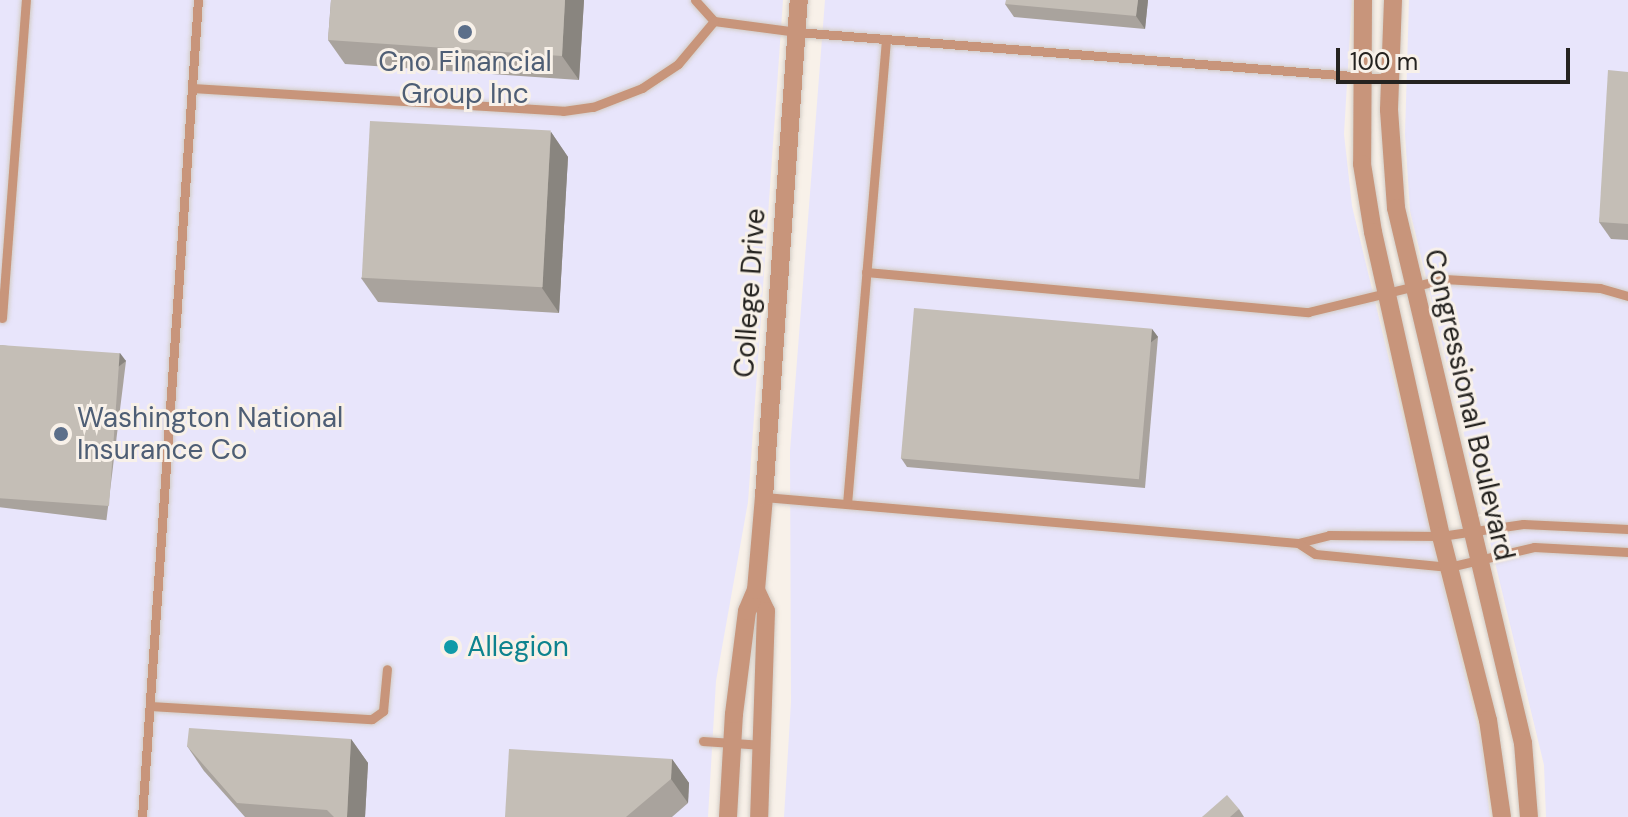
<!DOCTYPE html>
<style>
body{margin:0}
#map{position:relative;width:1628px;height:817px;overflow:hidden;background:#f8f1e9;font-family:"DM Sans",sans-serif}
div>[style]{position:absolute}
.commercial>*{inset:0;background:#e8e5fb}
.roads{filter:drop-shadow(0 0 2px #d2ccc5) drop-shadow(0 0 2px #d2ccc5)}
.service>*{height:9px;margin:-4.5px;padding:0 4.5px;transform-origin:4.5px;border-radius:4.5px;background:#c8957b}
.minor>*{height:18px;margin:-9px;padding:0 9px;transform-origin:9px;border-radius:9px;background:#c8957b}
.wall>*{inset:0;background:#a9a39d;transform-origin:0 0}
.shaded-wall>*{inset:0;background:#89857f;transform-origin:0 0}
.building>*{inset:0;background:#c4beb6;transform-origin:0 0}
.dots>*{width:22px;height:22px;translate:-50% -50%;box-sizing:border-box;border:4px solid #f8f1e9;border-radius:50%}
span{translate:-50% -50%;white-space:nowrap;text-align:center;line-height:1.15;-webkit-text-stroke:6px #f8f1e9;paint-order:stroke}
.service-label{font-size:28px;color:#4e5e75}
.left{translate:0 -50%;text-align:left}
.street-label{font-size:28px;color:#252320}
.culture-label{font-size:28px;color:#0d838f}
.scale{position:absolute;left:1336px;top:48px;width:234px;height:36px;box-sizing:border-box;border:4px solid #252320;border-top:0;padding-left:10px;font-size:24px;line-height:28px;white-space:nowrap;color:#252320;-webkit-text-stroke:6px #f8f1e9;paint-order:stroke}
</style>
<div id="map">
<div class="commercial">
<i style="clip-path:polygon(0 0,783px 0,748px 502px,716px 681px,708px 817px,0 817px)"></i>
<i style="clip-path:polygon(825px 0,1352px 0,1344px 134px,1352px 206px,1482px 745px,1490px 817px,784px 817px,791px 702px,790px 451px)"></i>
<i style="clip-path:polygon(1409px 0,1628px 0,1628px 817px,1546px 817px,1544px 765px,1410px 211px,1405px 134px)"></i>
</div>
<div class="roads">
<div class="service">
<i style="left:695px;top:0;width:28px;rotate:48deg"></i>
<i style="left:714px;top:21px;width:84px;rotate:7.5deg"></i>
<i style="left:797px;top:32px;width:595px;rotate:4.53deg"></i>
<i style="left:192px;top:88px;width:372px;rotate:3.5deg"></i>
<i style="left:563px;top:111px;width:30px;rotate:-8deg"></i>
<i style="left:593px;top:107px;width:53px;rotate:-21.2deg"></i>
<i style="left:642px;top:88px;width:43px;rotate:-33.7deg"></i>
<i style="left:678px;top:64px;width:56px;rotate:-50.1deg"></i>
<i style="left:866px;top:272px;width:444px;rotate:5.2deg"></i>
<i style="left:1308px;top:312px;width:140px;rotate:-13.6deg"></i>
<i style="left:1444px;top:279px;width:156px;rotate:3.3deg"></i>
<i style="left:1600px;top:288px;width:29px;rotate:16deg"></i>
<i style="left:2px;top:318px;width:319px;rotate:-85.7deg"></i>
<i style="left:764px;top:497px;width:536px;rotate:4.92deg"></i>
<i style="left:1298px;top:543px;width:32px;rotate:-14deg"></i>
<i style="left:1329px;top:535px;width:112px;rotate:0.5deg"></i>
<i style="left:1441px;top:536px;width:83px;rotate:-8.3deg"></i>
<i style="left:1523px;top:524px;width:105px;rotate:2.7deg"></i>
<i style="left:847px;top:504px;width:466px;rotate:-85.2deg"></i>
<i style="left:1298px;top:543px;width:20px;rotate:33deg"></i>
<i style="left:1315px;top:554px;width:135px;rotate:5.5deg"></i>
<i style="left:1449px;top:567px;width:87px;rotate:-13.2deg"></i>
<i style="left:1534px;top:547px;width:94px;rotate:3deg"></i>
<i style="left:150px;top:706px;width:222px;rotate:3.4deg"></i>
<i style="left:372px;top:719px;width:14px;rotate:-36deg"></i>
<i style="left:383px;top:711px;width:42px;rotate:-84.6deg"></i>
<i style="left:703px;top:741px;width:60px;rotate:3.8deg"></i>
<i style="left:142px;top:817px;width:819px;rotate:-86.08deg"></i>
</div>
<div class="minor">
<i style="left:1363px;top:0;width:164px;rotate:90.3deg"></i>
<i style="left:1362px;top:164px;width:69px;rotate:80.8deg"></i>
<i style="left:1373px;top:232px;width:312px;rotate:77.4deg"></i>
<i style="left:1441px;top:536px;width:190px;rotate:75.7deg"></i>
<i style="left:1488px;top:720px;width:98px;rotate:81.8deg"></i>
<i style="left:1393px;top:0;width:110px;rotate:92.1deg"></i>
<i style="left:1389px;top:110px;width:98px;rotate:85.9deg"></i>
<i style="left:1396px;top:208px;width:550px;rotate:76.65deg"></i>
<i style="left:1523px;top:743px;width:74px;rotate:85.4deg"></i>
<i style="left:756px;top:590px;width:23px;rotate:65deg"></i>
<i style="left:766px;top:611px;width:206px;rotate:91.9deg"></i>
<i style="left:728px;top:817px;width:103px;rotate:-86.7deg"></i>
<i style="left:734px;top:714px;width:104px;rotate:-82.8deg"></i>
<i style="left:747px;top:611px;width:23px;rotate:-67deg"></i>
<i style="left:756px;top:590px;width:93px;rotate:-85.1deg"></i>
<i style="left:764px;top:497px;width:498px;rotate:-86deg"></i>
</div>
</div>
<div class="wall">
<i style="clip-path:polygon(331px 0,584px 0,579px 80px,345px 64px,328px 40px)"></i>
<i style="clip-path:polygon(1148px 0,1145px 29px,1014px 17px,1005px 4px)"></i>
<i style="clip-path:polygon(1628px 72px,1628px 240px,1611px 239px,1599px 222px)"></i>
<i style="clip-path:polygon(551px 132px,568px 157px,559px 313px,378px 302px,361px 278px)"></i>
<i style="clip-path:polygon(1152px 329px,1158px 337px,1145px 488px,907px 467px,901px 458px)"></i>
<i style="left:0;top:345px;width:127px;height:161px;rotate:7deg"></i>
<i style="clip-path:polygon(351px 739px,368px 763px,365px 817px,245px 817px,204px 771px,187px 746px)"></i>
<i style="clip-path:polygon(672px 759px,689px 783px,688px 803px,672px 817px,505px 817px)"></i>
<i style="clip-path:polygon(1239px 809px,1244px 817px,1202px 817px)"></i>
</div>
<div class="shaded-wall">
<i style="clip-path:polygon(565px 0,584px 0,579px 80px,562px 56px)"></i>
<i style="clip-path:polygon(1138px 0,1148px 0,1145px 29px,1136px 16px)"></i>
<i style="clip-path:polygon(551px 132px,568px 157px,559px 313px,542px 288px)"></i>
<i style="left:1152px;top:329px;width:10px;height:151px;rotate:53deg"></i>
<i style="left:120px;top:353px;width:10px;height:152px;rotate:53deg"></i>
<i style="clip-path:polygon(351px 739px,368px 763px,365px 817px,347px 817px)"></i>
<i style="clip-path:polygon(672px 759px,689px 783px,688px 803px,671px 779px)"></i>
</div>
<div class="building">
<i style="clip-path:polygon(331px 0,565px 0,562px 56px,328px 40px)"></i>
<i style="clip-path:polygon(1006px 0,1138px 0,1136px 16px,1005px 4px)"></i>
<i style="clip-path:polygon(1608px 70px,1628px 72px,1628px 224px,1599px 222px)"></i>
<i style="left:370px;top:121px;width:181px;height:157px;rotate:3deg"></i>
<i style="left:914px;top:308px;width:239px;height:151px;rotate:5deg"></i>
<i style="left:0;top:345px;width:120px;height:153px;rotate:4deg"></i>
<i style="clip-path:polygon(189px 728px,351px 739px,347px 817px,334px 817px,327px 810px,237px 803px,187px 746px)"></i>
<i style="clip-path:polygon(509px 749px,672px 759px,671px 779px,626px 817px,505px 817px)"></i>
<i style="clip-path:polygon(1227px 795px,1239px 809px,1230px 817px,1202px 817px)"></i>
</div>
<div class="dots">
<i style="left:465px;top:32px;background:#5c6f8a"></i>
<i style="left:61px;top:434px;background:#5c6f8a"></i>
<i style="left:451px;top:647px;background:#0f9aa8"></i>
</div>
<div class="service-label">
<span style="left:465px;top:78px">Cno Financial<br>Group Inc</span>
<span class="left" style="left:77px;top:434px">Washington National<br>Insurance Co</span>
</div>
<div class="street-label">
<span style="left:750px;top:293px;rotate:-86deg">College Drive</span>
<span style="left:1469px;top:405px;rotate:77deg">Congressional Boulevard</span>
</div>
<div class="culture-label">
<span class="left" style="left:467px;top:647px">Allegion</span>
</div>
<div class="scale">100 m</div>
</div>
